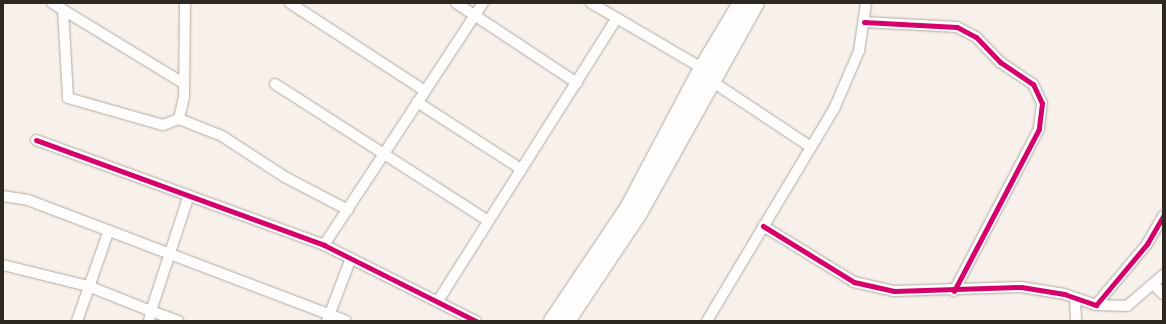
<!DOCTYPE html>
<style>
body{margin:0}
#map{position:relative;width:1166px;height:324px;overflow:hidden;background:#f8f1eb;font-family:"Asap Condensed",sans-serif}
div>[style]{position:absolute}
.roads{filter:drop-shadow(0 0 1px #afaaa5) drop-shadow(0 0 1px #afaaa5)}
.street>*{height:10px;margin:-5px;padding:0 5px;transform-origin:5px;border-radius:5px;background:#fefdfc}
.primary>*{height:16px;margin:-8px;padding:0 8px;transform-origin:8px;border-radius:8px;background:#fefdfc}
.cycleway>*{height:5px;margin:-2.5px;padding:0 2.5px;transform-origin:2.5px;border-radius:2.5px;background:#d6006c}
span{translate:-50% -50%;white-space:nowrap;text-align:center;line-height:1.15;-webkit-text-stroke:3.5px #fef1e5;paint-order:stroke}
.frame{position:absolute;inset:0;border:4px solid #2e2823;pointer-events:none}
</style>
<div id="map">
<div class="roads">
<div class="street">
<i style="left:52px;top:3px;width:153px;rotate:31.4deg"></i>
<i style="left:185px;top:3px;width:94px;rotate:90.6deg"></i>
<i style="left:184px;top:97px;width:23px;rotate:103deg"></i>
<i style="left:179px;top:119px;width:46px;rotate:21.6deg"></i>
<i style="left:222px;top:136px;width:75px;rotate:33.1deg"></i>
<i style="left:285px;top:177px;width:71px;rotate:27.6deg"></i>
<i style="left:290px;top:3px;width:161px;rotate:33.1deg"></i>
<i style="left:456px;top:3px;width:145px;rotate:33.5deg"></i>
<i style="left:591px;top:3px;width:129px;rotate:30.4deg"></i>
<i style="left:63px;top:10px;width:88px;rotate:86.7deg"></i>
<i style="left:68px;top:98px;width:99px;rotate:15.9deg"></i>
<i style="left:163px;top:125px;width:17px;rotate:-21deg"></i>
<i style="left:864px;top:22px;width:93px;rotate:3.1deg"></i>
<i style="left:957px;top:27px;width:21px;rotate:28deg"></i>
<i style="left:976px;top:37px;width:35px;rotate:46deg"></i>
<i style="left:1000px;top:62px;width:40px;rotate:34deg"></i>
<i style="left:1033px;top:84px;width:21px;rotate:65deg"></i>
<i style="left:1042px;top:103px;width:26px;rotate:97deg"></i>
<i style="left:1039px;top:129px;width:183px;rotate:117.7deg"></i>
<i style="left:710px;top:80px;width:121px;rotate:33.6deg"></i>
<i style="left:275px;top:84px;width:252px;rotate:32.7deg"></i>
<i style="left:417px;top:102px;width:124px;rotate:32.8deg"></i>
<i style="left:36px;top:140px;width:307px;rotate:20deg"></i>
<i style="left:324px;top:245px;width:170px;rotate:26.6deg"></i>
<i style="left:3px;top:196px;width:25px;rotate:9deg"></i>
<i style="left:28px;top:200px;width:340px;rotate:20.8deg"></i>
<i style="left:763px;top:226px;width:107px;rotate:31.6deg"></i>
<i style="left:854px;top:282px;width:41px;rotate:12.7deg"></i>
<i style="left:894px;top:291px;width:127px;rotate:-1.8deg"></i>
<i style="left:1021px;top:287px;width:44px;rotate:9.2deg"></i>
<i style="left:1064px;top:294px;width:34px;rotate:19deg"></i>
<i style="left:1096px;top:305px;width:80px;rotate:-50.1deg"></i>
<i style="left:1147px;top:244px;width:32px;rotate:-60deg"></i>
<i style="left:324px;top:245px;width:290px;rotate:-56.7deg"></i>
<i style="left:3px;top:265px;width:88px;rotate:13.9deg"></i>
<i style="left:88px;top:286px;width:68px;rotate:21.6deg"></i>
<i style="left:151px;top:311px;width:119px;rotate:-71.9deg"></i>
<i style="left:1153px;top:284px;width:14px;rotate:45deg"></i>
<i style="left:1075px;top:300px;width:21px;rotate:87deg"></i>
<i style="left:438px;top:301px;width:333px;rotate:-57.7deg"></i>
<i style="left:1096px;top:305px;width:31px;rotate:2deg"></i>
<i style="left:1127px;top:306px;width:48px;rotate:-40.7deg"></i>
<i style="left:77px;top:321px;width:96px;rotate:-70.6deg"></i>
<i style="left:149px;top:321px;width:10px;rotate:-79deg"></i>
<i style="left:151px;top:311px;width:29px;rotate:20deg"></i>
<i style="left:327px;top:321px;width:67px;rotate:-69.1deg"></i>
<i style="left:707px;top:321px;width:247px;rotate:-59.1deg"></i>
<i style="left:834px;top:109px;width:63px;rotate:-66.7deg"></i>
<i style="left:859px;top:51px;width:49px;rotate:-81.7deg"></i>
</div>
<div class="primary">
<i style="left:552px;top:321px;width:136px;rotate:-56.1deg"></i>
<i style="left:628px;top:208px;width:158px;rotate:-62.1deg"></i>
<i style="left:702px;top:68px;width:76px;rotate:-59deg"></i>
<i style="left:567px;top:321px;width:130px;rotate:-56.3deg"></i>
<i style="left:639px;top:213px;width:240px;rotate:-60.9deg"></i>
</div>
</div>
<div class="cycleway">
<i style="left:864px;top:22px;width:93px;rotate:3.1deg"></i>
<i style="left:957px;top:27px;width:21px;rotate:28deg"></i>
<i style="left:976px;top:37px;width:35px;rotate:46deg"></i>
<i style="left:1000px;top:62px;width:40px;rotate:34deg"></i>
<i style="left:1033px;top:84px;width:21px;rotate:65deg"></i>
<i style="left:1042px;top:103px;width:26px;rotate:97deg"></i>
<i style="left:1039px;top:129px;width:183px;rotate:117.7deg"></i>
<i style="left:36px;top:140px;width:307px;rotate:20deg"></i>
<i style="left:324px;top:245px;width:170px;rotate:26.6deg"></i>
<i style="left:763px;top:226px;width:107px;rotate:31.6deg"></i>
<i style="left:854px;top:282px;width:41px;rotate:12.7deg"></i>
<i style="left:894px;top:291px;width:127px;rotate:-1.8deg"></i>
<i style="left:1021px;top:287px;width:44px;rotate:9.2deg"></i>
<i style="left:1064px;top:294px;width:34px;rotate:19deg"></i>
<i style="left:1096px;top:305px;width:80px;rotate:-50.1deg"></i>
<i style="left:1147px;top:244px;width:32px;rotate:-60deg"></i>
</div>
<div class="frame"></div>
</div>
